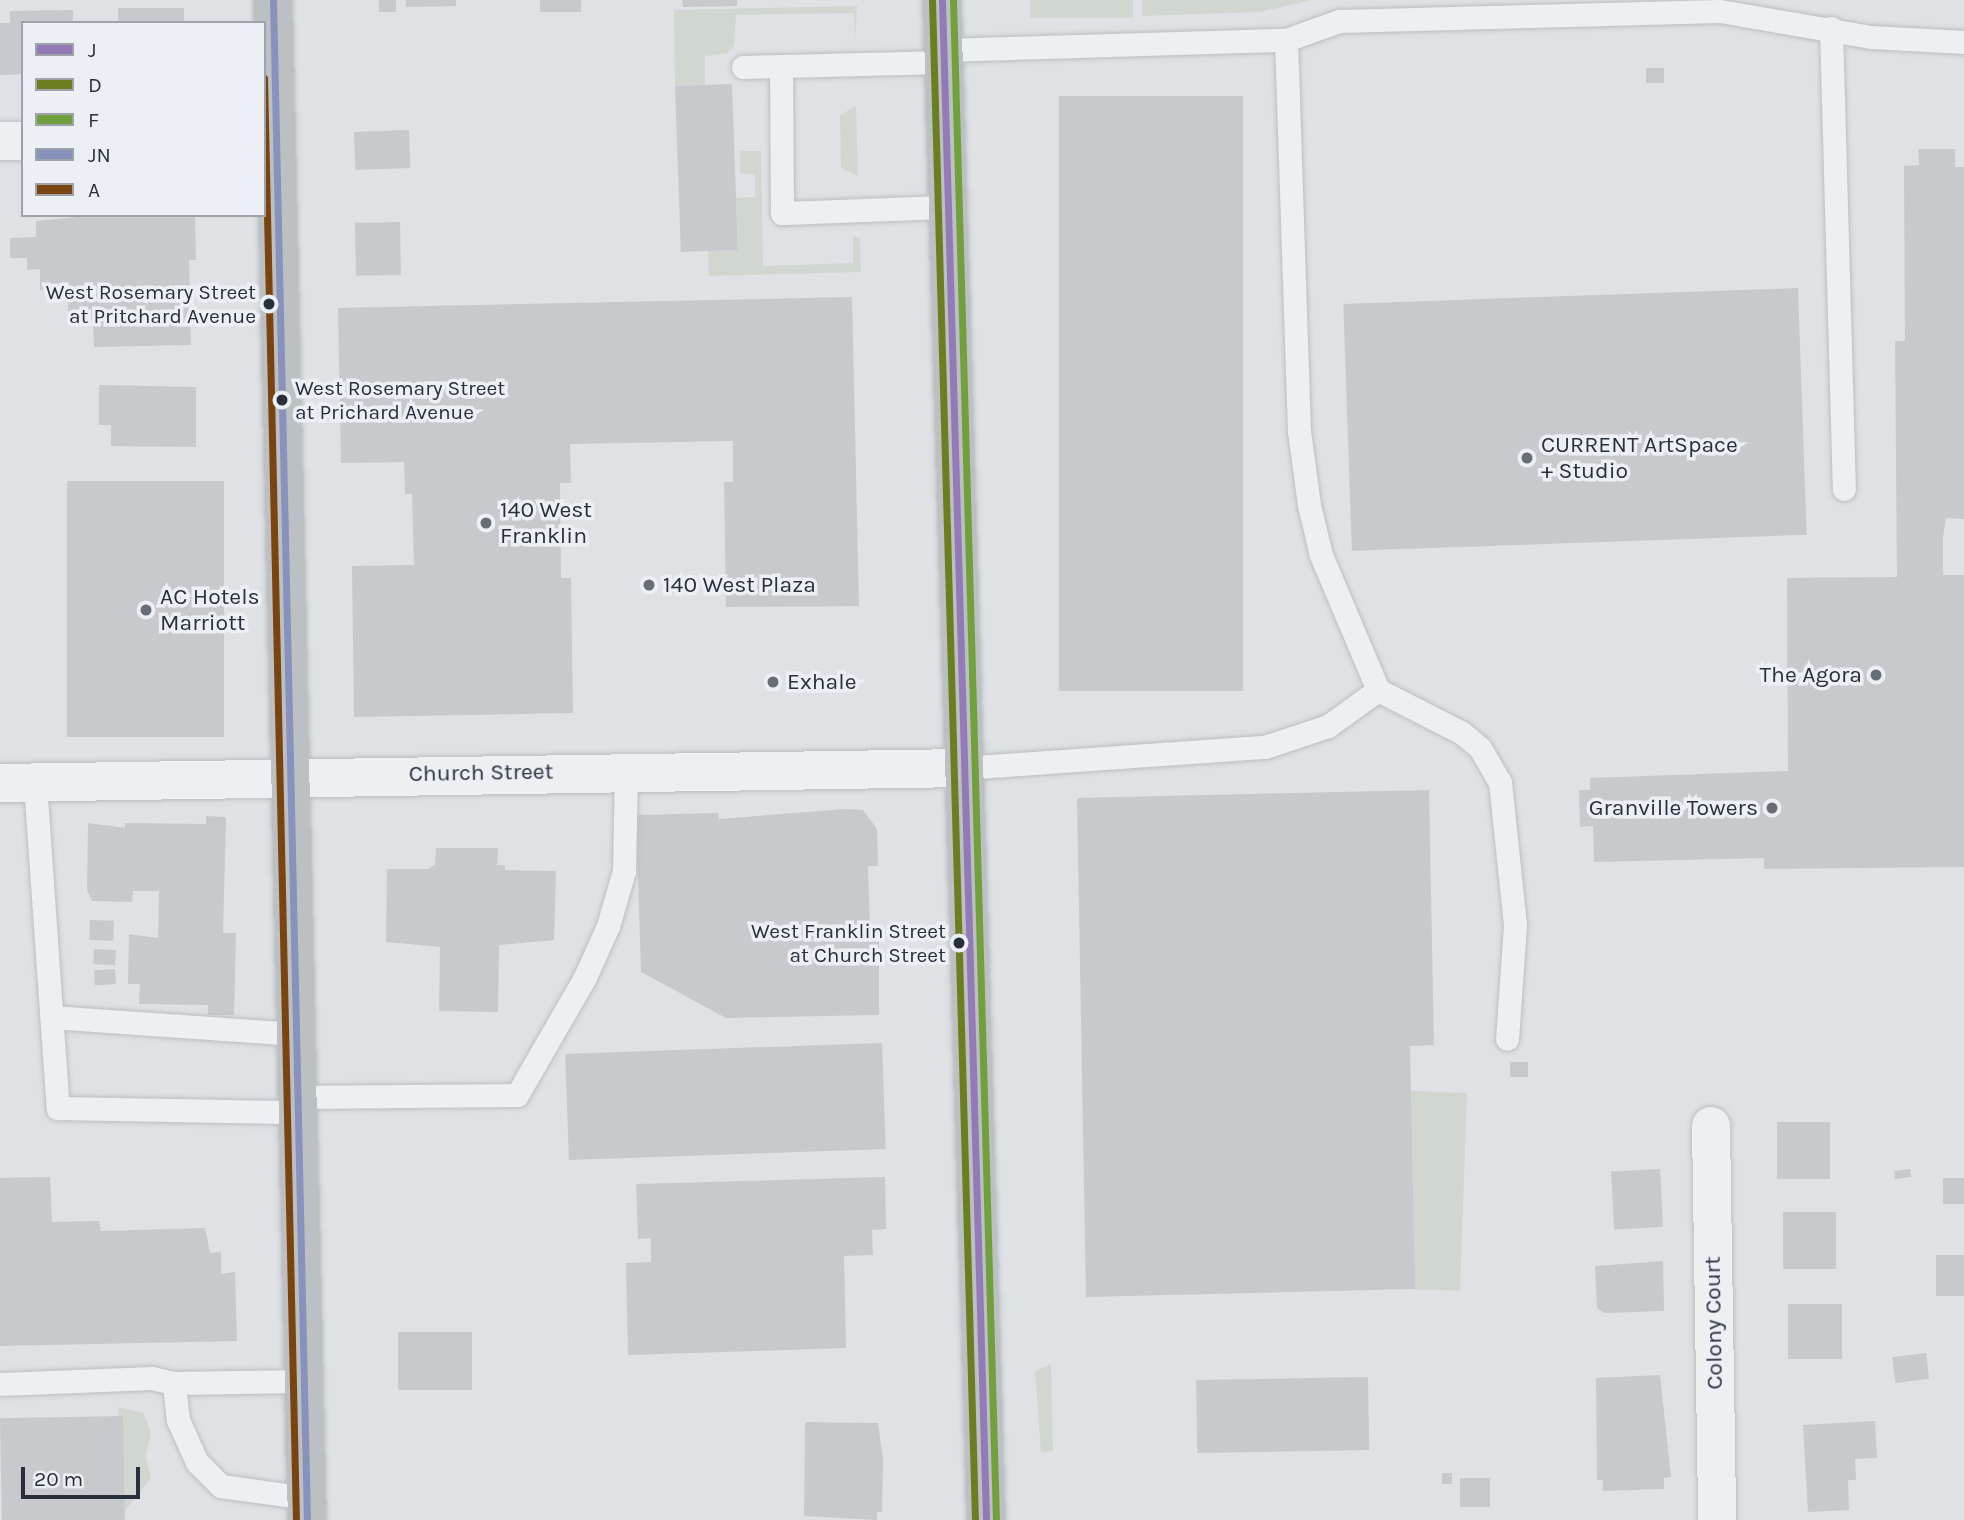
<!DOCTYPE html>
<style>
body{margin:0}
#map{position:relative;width:1964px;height:1520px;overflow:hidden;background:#dfe1e4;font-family:Karla,sans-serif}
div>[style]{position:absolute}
.green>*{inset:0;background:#d0d7d0;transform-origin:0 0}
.building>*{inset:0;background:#c7c9cc;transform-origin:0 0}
.roads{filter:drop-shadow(0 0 2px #bdbfc2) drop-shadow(0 0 2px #bdbfc2)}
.lane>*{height:23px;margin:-11.5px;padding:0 11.5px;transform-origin:11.5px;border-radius:11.5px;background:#eeeff0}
.street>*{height:38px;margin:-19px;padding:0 19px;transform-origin:19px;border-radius:19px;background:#eeeff0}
.secondary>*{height:38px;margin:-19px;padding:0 19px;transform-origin:19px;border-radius:19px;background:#bdc0c3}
.bus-1>*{height:7px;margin:-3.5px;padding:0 3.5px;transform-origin:3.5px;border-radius:3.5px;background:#937bb8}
.bus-2>*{height:7px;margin:-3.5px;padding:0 3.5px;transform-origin:3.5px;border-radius:3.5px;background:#6b7f21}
.bus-3>*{height:7px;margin:-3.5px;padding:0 3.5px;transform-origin:3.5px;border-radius:3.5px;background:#72a03d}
.bus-4>*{height:7px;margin:-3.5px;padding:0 3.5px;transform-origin:3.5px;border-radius:3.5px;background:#8793bc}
.bus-5>*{height:7px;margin:-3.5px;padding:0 3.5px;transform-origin:3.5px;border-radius:3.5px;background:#794410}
.dots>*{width:19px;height:19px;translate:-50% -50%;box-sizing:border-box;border:4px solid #ecf0f4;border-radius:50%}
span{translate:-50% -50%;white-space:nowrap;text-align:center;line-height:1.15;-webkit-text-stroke:7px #ecf0f4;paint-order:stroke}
.bus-label{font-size:21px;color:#28303b}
.right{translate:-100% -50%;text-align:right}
.left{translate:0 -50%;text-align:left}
.poi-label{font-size:23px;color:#28303b}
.street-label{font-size:23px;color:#28303b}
.legend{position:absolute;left:21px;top:21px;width:245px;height:196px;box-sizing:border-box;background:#ecf0f4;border:2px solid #9ea3aa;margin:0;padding:9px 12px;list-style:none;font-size:21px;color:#28303b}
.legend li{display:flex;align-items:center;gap:14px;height:35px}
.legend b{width:35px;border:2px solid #9ea3aa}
.scale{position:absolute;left:21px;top:1467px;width:119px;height:32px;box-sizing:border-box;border:4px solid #28303b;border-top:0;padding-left:9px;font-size:21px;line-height:24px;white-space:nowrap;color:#28303b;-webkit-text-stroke:5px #ecf0f4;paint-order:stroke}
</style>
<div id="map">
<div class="green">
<i style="left:1030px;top:0;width:103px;height:18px"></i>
<i style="clip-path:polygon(1142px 0,1313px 0,1260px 12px,1142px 16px)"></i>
<i style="clip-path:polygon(857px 6px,855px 43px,854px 13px,736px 15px,734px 46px,728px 53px,705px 56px,705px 85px,675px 86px,674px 10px)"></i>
<i style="clip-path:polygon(856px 106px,858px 176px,841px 168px,840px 115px)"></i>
<i style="clip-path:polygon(740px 151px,761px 151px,763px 266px,853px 263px,853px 236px,860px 239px,861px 272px,709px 276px,708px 251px,738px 250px,736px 198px,755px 197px,755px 174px,740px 174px)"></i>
<i style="left:1411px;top:1091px;width:56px;height:198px;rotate:2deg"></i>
<i style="clip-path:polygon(1051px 1364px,1053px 1451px,1041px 1452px,1035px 1371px)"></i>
<i style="clip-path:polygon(118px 1407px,144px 1413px,151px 1434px,146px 1456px,151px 1478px,121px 1516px)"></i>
</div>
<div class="building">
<i style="left:379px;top:0;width:17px;height:12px"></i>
<i style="clip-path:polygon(406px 0,456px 0,456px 6px,406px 7px)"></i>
<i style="left:540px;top:0;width:41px;height:12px"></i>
<i style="clip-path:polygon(682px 0,737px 0,737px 6px,683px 7px)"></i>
<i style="left:184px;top:8px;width:15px;height:66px;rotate:90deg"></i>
<i style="clip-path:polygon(73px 10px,73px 23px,23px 23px,23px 74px,0 75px,0 23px,10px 23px,10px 11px)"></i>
<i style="left:1646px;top:68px;width:18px;height:15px"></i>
<i style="left:732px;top:84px;width:166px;height:57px;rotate:88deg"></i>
<i style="left:1059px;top:96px;width:184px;height:595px"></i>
<i style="left:409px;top:130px;width:38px;height:55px;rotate:88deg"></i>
<i style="clip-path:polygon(1918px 149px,1955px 149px,1955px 167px,1964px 167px,1964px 519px,1946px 518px,1943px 537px,1943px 575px,1964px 575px,1964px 867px,1764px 869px,1764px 858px,1594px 862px,1593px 826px,1580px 827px,1579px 790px,1590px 790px,1590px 778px,1788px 771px,1787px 578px,1897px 577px,1895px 341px,1905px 341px,1904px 166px,1919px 165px)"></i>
<i style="clip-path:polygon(99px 215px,195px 216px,196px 260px,189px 260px,191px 345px,94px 347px,93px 319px,68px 320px,68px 290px,40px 290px,40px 269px,27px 270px,27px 258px,10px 258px,10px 238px,36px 237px,36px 221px)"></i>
<i style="left:400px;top:222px;width:53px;height:45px;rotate:89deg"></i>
<i style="left:1798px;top:288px;width:247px;height:455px;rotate:88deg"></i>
<i style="clip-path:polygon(852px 297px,859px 606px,726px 607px,724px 482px,733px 482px,733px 441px,570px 444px,571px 483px,560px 483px,561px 578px,571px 578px,573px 713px,354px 717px,352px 566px,414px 565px,412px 494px,405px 494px,404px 462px,341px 463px,338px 308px)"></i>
<i style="clip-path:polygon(99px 385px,196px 387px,196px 447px,111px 446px,111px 425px,99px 425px)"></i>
<i style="left:224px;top:481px;width:256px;height:157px;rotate:90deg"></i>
<i style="clip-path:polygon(1429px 790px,1434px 1045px,1410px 1046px,1415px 1289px,1086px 1297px,1077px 798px)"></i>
<i style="clip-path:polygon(846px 809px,863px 810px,877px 829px,878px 866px,868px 866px,870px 930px,879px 930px,879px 1015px,726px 1018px,641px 972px,636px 815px,718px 813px,719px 819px)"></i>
<i style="clip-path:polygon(206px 816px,226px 817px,223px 933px,236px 933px,234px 1015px,208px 1015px,208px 1005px,139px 1004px,140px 984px,128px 984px,129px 934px,158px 938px,159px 891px,133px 891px,132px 902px,92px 901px,87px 890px,88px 823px,125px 828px,125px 823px,206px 824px)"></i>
<i style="clip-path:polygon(436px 848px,498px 848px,497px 865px,505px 865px,505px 870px,556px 871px,554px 940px,499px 945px,498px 1012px,439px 1011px,440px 947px,386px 942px,387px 869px,428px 869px,435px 865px)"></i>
<i style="left:90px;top:920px;width:24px;height:20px;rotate:2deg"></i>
<i style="left:94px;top:949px;width:22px;height:15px;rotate:3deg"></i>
<i style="left:115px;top:969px;width:15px;height:21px;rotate:86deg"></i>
<i style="left:882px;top:1043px;width:106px;height:317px;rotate:88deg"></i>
<i style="left:1510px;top:1062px;width:18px;height:15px"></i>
<i style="left:1777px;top:1122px;width:53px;height:57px"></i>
<i style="left:1660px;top:1169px;width:58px;height:49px;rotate:87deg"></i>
<i style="left:1910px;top:1169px;width:8px;height:16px;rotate:83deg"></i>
<i style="clip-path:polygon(50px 1177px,52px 1222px,99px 1221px,101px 1231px,205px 1228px,210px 1253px,221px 1252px,221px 1274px,235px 1272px,237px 1341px,0 1346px,0 1178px)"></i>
<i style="clip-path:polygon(885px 1177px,886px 1229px,872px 1230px,873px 1255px,844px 1256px,846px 1348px,628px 1355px,626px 1263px,651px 1262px,651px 1238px,638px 1239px,636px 1184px)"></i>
<i style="left:1943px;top:1178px;width:21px;height:26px"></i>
<i style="left:1783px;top:1212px;width:53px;height:57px"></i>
<i style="left:1936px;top:1255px;width:28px;height:41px"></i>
<i style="clip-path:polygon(1663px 1261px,1664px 1311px,1605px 1313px,1597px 1308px,1595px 1266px)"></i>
<i style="left:1788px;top:1304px;width:54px;height:55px"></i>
<i style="left:398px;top:1332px;width:74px;height:58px"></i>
<i style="left:1926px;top:1353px;width:26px;height:34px;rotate:83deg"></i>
<i style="clip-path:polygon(1660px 1375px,1671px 1477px,1664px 1478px,1664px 1489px,1603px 1491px,1603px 1480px,1597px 1480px,1596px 1378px)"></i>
<i style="left:1368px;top:1377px;width:73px;height:172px;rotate:89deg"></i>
<i style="left:123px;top:1416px;width:104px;height:123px;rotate:89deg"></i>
<i style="clip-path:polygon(1875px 1421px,1877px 1458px,1855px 1459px,1856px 1480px,1848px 1480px,1849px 1510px,1808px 1512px,1803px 1425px)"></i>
<i style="clip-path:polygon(805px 1422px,878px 1423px,883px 1460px,882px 1512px,877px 1512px,877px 1520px,804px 1516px)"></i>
<i style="left:1442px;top:1473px;width:10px;height:11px"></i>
<i style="left:1460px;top:1478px;width:30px;height:29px"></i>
</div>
<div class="roads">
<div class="lane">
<i style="left:1831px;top:28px;width:461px;rotate:88.4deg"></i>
<i style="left:1286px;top:40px;width:391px;rotate:88.1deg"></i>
<i style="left:1299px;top:431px;width:75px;rotate:82.3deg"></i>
<i style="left:1309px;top:505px;width:51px;rotate:76.5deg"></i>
<i style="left:1321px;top:555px;width:147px;rotate:67.1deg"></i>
<i style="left:1378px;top:690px;width:94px;rotate:27.1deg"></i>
<i style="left:1462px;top:733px;width:23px;rotate:40deg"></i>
<i style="left:1480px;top:748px;width:39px;rotate:60deg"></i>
<i style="left:1500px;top:782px;width:144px;rotate:84deg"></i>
<i style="left:1515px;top:925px;width:114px;rotate:94deg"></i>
<i style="left:943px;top:50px;width:343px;rotate:-1.7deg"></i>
<i style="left:1286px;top:40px;width:56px;rotate:-19.7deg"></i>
<i style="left:1339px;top:21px;width:381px;rotate:-1.5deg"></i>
<i style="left:1720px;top:11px;width:153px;rotate:9.8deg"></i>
<i style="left:1871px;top:37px;width:93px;rotate:3.1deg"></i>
<i style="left:781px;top:66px;width:147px;rotate:89.6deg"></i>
<i style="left:782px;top:213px;width:165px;rotate:-2.1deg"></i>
<i style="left:743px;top:67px;width:200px;rotate:-1.4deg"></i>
<i style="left:962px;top:768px;width:304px;rotate:-4deg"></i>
<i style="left:1265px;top:747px;width:66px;rotate:-18.4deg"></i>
<i style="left:1328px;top:726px;width:62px;rotate:-35.8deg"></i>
<i style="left:35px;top:783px;width:326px;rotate:86deg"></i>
<i style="left:58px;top:1108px;width:239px;rotate:1deg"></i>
<i style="left:52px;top:1017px;width:244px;rotate:4deg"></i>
<i style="left:297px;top:1097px;width:220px;rotate:-0.5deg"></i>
<i style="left:517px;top:1095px;width:136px;rotate:-60deg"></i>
<i style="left:585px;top:977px;width:56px;rotate:-65.7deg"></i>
<i style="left:608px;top:926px;width:57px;rotate:-73.8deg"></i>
<i style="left:624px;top:871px;width:101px;rotate:-88.9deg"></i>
<i style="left:174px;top:1383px;width:37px;rotate:84deg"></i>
<i style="left:178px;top:1420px;width:46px;rotate:65.7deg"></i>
<i style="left:197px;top:1462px;width:34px;rotate:45deg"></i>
<i style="left:221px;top:1486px;width:86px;rotate:8deg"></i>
<i style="left:0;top:1384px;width:152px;rotate:-2.3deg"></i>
<i style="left:152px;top:1378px;width:23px;rotate:13deg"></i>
<i style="left:174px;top:1383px;width:130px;rotate:-0.9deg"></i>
</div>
<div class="street">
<i style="left:0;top:141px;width:23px"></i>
<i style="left:0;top:783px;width:962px;rotate:-0.89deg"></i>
<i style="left:1711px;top:1126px;width:394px;rotate:89.1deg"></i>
</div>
<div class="secondary">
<i style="left:273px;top:0;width:1520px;rotate:88.72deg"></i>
<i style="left:942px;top:0;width:1521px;rotate:88.34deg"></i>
</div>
</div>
<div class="bus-1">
<i style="left:942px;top:0;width:1521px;rotate:88.34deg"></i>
</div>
<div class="bus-2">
<i style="left:932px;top:0;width:1521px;rotate:88.38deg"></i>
</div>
<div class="bus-3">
<i style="left:953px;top:0;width:1521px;rotate:88.38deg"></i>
</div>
<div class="bus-4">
<i style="left:273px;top:0;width:1520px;rotate:88.72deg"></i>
</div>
<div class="bus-5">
<i style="left:264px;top:78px;width:1442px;rotate:88.73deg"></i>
</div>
<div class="dots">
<i style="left:269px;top:304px;background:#28303b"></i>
<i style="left:282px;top:400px;background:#28303b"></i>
<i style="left:1527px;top:458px;background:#686e76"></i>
<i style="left:486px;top:523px;background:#686e76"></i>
<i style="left:649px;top:585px;background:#686e76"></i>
<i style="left:146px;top:610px;background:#686e76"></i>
<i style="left:1876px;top:675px;background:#686e76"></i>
<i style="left:773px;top:682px;background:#686e76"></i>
<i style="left:1772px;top:808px;background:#686e76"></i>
<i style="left:959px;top:943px;background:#28303b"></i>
</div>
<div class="bus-label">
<span class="right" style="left:256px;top:304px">West Rosemary Street<br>at Pritchard Avenue</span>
<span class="left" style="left:295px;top:400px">West Rosemary Street<br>at Prichard Avenue</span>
<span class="right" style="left:946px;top:943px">West Franklin Street<br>at Church Street</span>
</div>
<div class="poi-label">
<span class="left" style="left:1541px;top:458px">CURRENT ArtSpace<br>+ Studio</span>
<span class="left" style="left:500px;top:523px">140 West<br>Franklin</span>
<span class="left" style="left:663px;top:585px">140 West Plaza</span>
<span class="left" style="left:160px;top:610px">AC Hotels<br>Marriott</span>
<span class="right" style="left:1862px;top:675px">The Agora</span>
<span class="left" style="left:787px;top:682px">Exhale</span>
<span class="right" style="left:1758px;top:808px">Granville Towers</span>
</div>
<div class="street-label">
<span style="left:481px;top:773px;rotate:-1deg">Church Street</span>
<span style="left:1714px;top:1323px;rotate:-91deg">Colony Court</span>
</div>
<ul class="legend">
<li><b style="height:9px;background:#937bb8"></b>J</li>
<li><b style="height:9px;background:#6b7f21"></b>D</li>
<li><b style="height:9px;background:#72a03d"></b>F</li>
<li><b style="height:9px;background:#8793bc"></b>JN</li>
<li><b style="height:9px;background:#794410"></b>A</li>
</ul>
<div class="scale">20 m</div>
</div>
